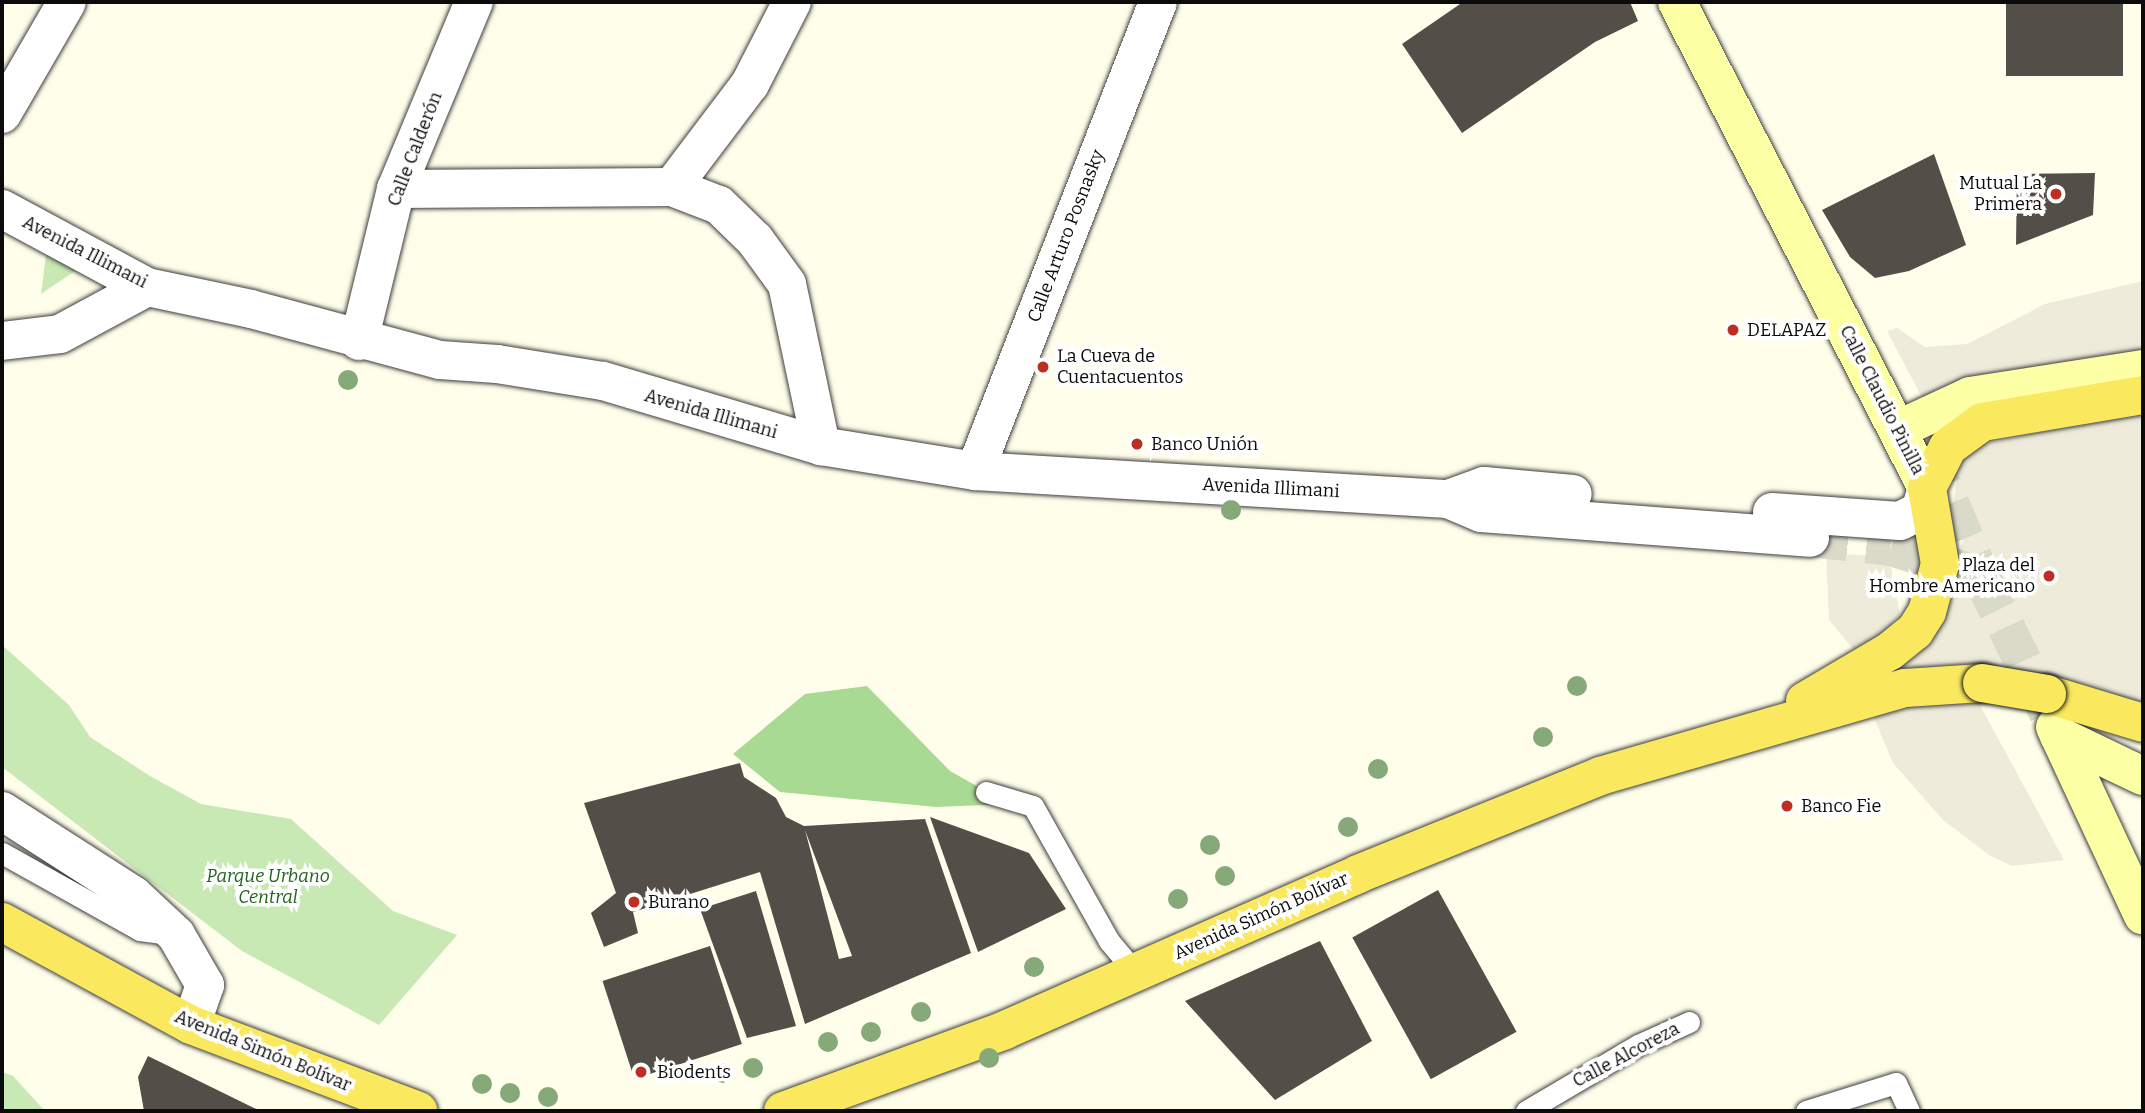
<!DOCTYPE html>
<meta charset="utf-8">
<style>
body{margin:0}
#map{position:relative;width:2145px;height:1113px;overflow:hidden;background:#fffeea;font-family:Bitter,serif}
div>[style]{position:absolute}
.green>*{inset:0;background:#c8e9b4}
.forest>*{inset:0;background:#a9da93}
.plaza>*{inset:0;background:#eeebda}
.building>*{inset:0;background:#544e48;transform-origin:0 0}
.minor-tunnel>*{height:38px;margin-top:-19px;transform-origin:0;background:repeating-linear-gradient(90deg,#dadac9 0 38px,transparent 0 57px)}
.secondary-tunnel>*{height:38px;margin-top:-19px;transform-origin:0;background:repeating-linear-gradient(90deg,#dadac9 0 38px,transparent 0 57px)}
.roads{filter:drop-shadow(0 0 2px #3e3e3e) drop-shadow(0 0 2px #3e3e3e)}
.service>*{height:21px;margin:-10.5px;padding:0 10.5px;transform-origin:10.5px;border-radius:10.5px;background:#fff}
.minor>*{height:38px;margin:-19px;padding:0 19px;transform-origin:19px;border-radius:19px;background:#fff}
.secondary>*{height:38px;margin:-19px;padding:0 19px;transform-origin:19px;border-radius:19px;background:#fdffa5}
.primary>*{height:38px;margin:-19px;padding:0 19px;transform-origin:19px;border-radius:19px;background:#fae95f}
.bridges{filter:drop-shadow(0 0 2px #1c1c1c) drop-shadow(0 0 2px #1c1c1c)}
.primary-bridge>*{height:38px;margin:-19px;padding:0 19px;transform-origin:19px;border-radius:19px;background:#fae95f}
.trees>*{width:20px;height:20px;margin:-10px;border-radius:50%;background:#85a979}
.dots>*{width:19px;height:19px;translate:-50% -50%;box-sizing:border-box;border:4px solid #fff;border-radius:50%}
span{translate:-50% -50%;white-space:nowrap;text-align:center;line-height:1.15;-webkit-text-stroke:7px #fff;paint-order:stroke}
.street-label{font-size:18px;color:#0b0b0b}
.poi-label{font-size:18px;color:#0b0b0b}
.right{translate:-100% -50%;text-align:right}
.left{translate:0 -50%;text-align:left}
.park-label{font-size:18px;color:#21631c;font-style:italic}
.frame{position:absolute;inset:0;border:4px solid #0b0b0b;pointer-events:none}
</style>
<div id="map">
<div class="green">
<i style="clip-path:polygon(48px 240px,93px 259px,41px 294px)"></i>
<i style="clip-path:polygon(2px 645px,69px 705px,90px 737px,150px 776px,201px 804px,291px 819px,393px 911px,457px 935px,379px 1025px,242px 951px,2px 767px)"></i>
<i style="clip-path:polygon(2px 1072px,13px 1076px,45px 1111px,2px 1111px)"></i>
</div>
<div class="forest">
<i style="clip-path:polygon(867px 686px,950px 771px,1009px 804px,936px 807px,780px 792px,733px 754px,805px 694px)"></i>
</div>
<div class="plaza">
<i style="clip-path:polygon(2143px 281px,2143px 353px,1928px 409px,1887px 331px,1897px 328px,1925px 347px,1967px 344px,2045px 304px)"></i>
<i style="clip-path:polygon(2143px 411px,2143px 713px,1885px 675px,1914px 658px,1925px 644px,1958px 557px,1964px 538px,1952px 513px,1960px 460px,1983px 444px)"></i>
<i style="clip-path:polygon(1826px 553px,1889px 557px,1900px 614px,1881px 635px,1854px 650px,1829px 620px)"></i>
<i style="clip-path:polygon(1980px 698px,1980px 705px,2064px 860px,2012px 866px,1989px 855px,1943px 820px,1893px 763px,1872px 713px,1907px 702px)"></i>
</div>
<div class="building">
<i style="clip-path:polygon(1463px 2px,1630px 2px,1638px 21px,1595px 42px,1462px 133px,1402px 44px)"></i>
<i style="left:2006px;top:2px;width:117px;height:74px"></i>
<i style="clip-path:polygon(1934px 154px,1966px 245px,1909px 271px,1875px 278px,1850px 257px,1822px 210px)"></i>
<i style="clip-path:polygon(2095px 173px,2093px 215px,2016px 245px,2017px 174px)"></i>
<i style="clip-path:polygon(evenodd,740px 763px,744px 777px,776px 798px,786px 817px,804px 826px,925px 819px,971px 953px,805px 1024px,760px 872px,633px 912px,638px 933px,604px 947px,591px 913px,616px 893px,584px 803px,740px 763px,805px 830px,852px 956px,839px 959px,805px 830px)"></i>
<i style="clip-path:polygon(930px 817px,1029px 853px,1066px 909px,978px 952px)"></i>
<i style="left:1438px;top:890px;width:162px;height:98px;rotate:61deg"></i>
<i style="clip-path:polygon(756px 891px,796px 1026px,747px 1038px,700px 909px)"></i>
<i style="clip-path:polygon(1320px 941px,1372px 1041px,1275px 1100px,1185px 1001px)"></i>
<i style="left:710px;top:946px;width:103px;height:113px;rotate:72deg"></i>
<i style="clip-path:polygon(148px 1056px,254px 1108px,263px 1111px,144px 1111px,138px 1077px)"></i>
</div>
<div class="minor-tunnel">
<i style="left:1810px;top:538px;width:81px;rotate:6.3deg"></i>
<i style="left:1891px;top:547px;width:95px;rotate:17.9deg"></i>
</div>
<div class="secondary-tunnel">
<i style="left:1928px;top:451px;width:136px;rotate:67deg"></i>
<i style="left:1981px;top:576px;width:157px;rotate:63.9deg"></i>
</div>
<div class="roads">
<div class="service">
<i style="left:986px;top:792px;width:49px;rotate:16.6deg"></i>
<i style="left:1033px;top:806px;width:155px;rotate:60.6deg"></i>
<i style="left:1109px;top:941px;width:39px;rotate:50deg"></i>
<i style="left:2px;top:853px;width:158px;rotate:29.2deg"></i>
<i style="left:140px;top:930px;width:30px;rotate:8deg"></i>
<i style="left:1526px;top:1111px;width:130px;rotate:-30.5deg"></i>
<i style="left:1638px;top:1045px;width:56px;rotate:-24.3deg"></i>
<i style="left:1806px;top:1111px;width:94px;rotate:-17.3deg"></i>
<i style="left:1896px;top:1083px;width:31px;rotate:65deg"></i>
</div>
<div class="minor">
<i style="left:2px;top:114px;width:129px;rotate:-59.9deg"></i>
<i style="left:672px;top:187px;width:129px;rotate:-52.9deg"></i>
<i style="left:750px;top:84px;width:92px;rotate:-62.9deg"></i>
<i style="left:396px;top:189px;width:276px;rotate:-0.4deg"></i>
<i style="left:672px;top:187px;width:50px;rotate:21deg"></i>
<i style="left:719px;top:205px;width:50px;rotate:44.2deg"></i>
<i style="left:755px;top:240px;width:54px;rotate:54deg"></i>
<i style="left:787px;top:284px;width:166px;rotate:78.1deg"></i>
<i style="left:2px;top:209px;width:165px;rotate:28.3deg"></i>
<i style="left:147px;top:287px;width:106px;rotate:11.9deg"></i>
<i style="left:251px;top:309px;width:196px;rotate:15.1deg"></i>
<i style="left:440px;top:360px;width:57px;rotate:4deg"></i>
<i style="left:497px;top:364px;width:107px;rotate:9.1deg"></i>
<i style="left:603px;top:381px;width:227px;rotate:16.6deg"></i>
<i style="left:821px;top:446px;width:156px;rotate:9.2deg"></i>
<i style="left:975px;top:471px;width:474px;rotate:3.4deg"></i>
<i style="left:1448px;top:499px;width:36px;rotate:23deg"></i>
<i style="left:1481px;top:513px;width:330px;rotate:4.3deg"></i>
<i style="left:2px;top:341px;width:58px;rotate:-6.9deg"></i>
<i style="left:60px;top:334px;width:99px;rotate:-28.4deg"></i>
<i style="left:359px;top:341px;width:156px;rotate:-76.3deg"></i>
<i style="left:396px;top:189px;width:203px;rotate:-67.4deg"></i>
<i style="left:975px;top:471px;width:503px;rotate:-68.68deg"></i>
<i style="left:1448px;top:499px;width:38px;rotate:-20deg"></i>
<i style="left:1484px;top:486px;width:89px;rotate:5.1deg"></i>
<i style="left:1772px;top:512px;width:128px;rotate:4deg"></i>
<i style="left:1900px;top:521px;width:22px;rotate:-27deg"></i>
<i style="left:1920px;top:511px;width:24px;rotate:-73deg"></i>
<i style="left:2px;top:811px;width:156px;rotate:32.7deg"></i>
<i style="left:133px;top:895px;width:59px;rotate:42.9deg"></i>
<i style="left:176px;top:935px;width:58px;rotate:59.9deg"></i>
<i style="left:205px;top:985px;width:42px;rotate:109.3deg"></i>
</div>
<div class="secondary">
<i style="left:1677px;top:2px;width:547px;rotate:62.78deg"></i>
<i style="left:1899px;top:429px;width:78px;rotate:-24.9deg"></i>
<i style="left:1970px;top:396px;width:175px;rotate:-8.9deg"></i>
<i style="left:2055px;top:727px;width:208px;rotate:65deg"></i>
<i style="left:2059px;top:736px;width:93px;rotate:25.5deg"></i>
</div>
<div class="primary">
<i style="left:2047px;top:694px;width:100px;rotate:16.8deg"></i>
<i style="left:1805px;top:701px;width:99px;rotate:-30.5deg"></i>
<i style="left:1890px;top:651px;width:32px;rotate:-39deg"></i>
<i style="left:1915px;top:631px;width:22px;rotate:-58deg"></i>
<i style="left:1927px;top:612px;width:50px;rotate:-74.8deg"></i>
<i style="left:1940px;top:564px;width:77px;rotate:-99.7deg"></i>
<i style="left:1927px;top:488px;width:46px;rotate:-62.9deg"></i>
<i style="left:1948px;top:447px;width:42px;rotate:-36.3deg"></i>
<i style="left:1982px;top:422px;width:163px;rotate:-9.5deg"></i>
<i style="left:2px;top:922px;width:215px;rotate:28.6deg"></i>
<i style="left:191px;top:1025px;width:243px;rotate:20.7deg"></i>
<i style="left:783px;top:1111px;width:236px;rotate:-20deg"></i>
<i style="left:1005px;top:1030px;width:386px;rotate:-23.8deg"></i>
<i style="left:1358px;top:874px;width:261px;rotate:-22deg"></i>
<i style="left:1600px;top:776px;width:317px;rotate:-16.1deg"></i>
<i style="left:1905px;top:688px;width:77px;rotate:-3.7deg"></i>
</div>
</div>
<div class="bridges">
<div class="primary-bridge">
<i style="left:1982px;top:683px;width:66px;rotate:9.6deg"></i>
</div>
</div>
<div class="trees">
<i style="left:348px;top:380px"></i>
<i style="left:1231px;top:510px"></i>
<i style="left:1577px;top:686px"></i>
<i style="left:1543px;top:737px"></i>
<i style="left:1378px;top:769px"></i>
<i style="left:1348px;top:827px"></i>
<i style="left:1210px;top:845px"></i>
<i style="left:1225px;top:876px"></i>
<i style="left:1178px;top:899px"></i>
<i style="left:1034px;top:967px"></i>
<i style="left:921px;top:1012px"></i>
<i style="left:871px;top:1032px"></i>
<i style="left:828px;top:1042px"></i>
<i style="left:989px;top:1058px"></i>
<i style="left:753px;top:1068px"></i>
<i style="left:723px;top:1073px"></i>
<i style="left:482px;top:1084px"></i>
<i style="left:510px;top:1093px"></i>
<i style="left:548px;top:1097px"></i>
</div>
<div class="dots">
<i style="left:2056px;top:194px;background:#bc3023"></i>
<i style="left:1733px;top:330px;background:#bc3023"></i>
<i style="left:1043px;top:367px;background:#bc3023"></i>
<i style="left:1137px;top:444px;background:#bc3023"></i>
<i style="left:2049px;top:576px;background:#bc3023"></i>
<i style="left:1787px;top:806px;background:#bc3023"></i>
<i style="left:634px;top:902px;background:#bc3023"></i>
<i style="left:641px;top:1072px;background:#bc3023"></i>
</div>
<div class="street-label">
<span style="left:415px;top:149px;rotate:-69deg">Calle Calderón</span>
<span style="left:1066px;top:236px;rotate:-69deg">Calle Arturo Posnasky</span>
<span style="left:85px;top:252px;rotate:27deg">Avenida Illimani</span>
<span style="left:1882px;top:400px;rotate:63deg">Calle Claudio Pinilla</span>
<span style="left:711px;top:414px;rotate:16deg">Avenida Illimani</span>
<span style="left:1271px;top:488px;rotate:3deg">Avenida Illimani</span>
<span style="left:1261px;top:916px;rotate:-24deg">Avenida Simón Bolívar</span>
<span style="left:263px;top:1051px;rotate:22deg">Avenida Simón Bolívar</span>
<span style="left:1626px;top:1055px;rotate:-28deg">Calle Alcoreza</span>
</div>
<div class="poi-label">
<span class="right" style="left:2042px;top:194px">Mutual La<br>Primera</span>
<span class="left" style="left:1747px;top:330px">DELAPAZ</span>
<span class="left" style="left:1057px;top:367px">La Cueva de<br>Cuentacuentos</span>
<span class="left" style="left:1151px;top:444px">Banco Unión</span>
<span class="right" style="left:2035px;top:576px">Plaza del<br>Hombre Americano</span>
<span class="left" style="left:1801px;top:806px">Banco Fie</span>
<span class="left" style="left:648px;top:902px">Burano</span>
<span class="left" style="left:657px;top:1072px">Biodents</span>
</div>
<div class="park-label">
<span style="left:268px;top:887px">Parque Urbano<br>Central</span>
</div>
<div class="frame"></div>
</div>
